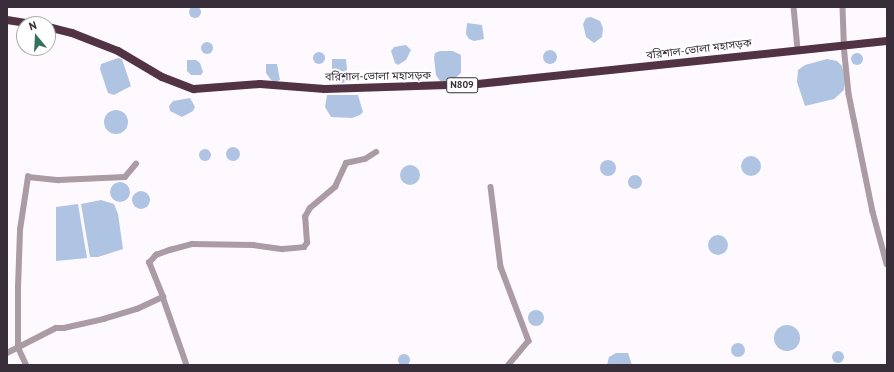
<!DOCTYPE html>
<meta charset="utf-8">
<style>
body{margin:0}
#map{position:relative;width:894px;height:372px;overflow:hidden;background:#fef9ff;font-family:"PT Sans","Noto Sans Bengali",sans-serif}
div>[style]{position:absolute}
.water>*{inset:0;background:#afc3e2}
.round{border-radius:50%}
.minor>*{height:5.5px;margin:-2.75px;padding:0 2.75px;transform-origin:2.75px;border-radius:2.75px;background:#ab9ba3}
.highway>*{height:8px;margin:-4px;padding:0 4px;transform-origin:4px;border-radius:4px;background:#513343}
span{translate:-50% -50%;white-space:nowrap;text-align:center;line-height:1.15;-webkit-text-stroke:4px #fff;paint-order:stroke}
.shield-label span{padding:1px 3px;background:#fff;border:1px solid;border-radius:3px;-webkit-text-stroke-width:0}
.shield-label{font-size:10px;color:#372e3a;font-weight:700}
.street-label{font-size:11px;color:#372e3a}
.frame{position:absolute;inset:0;border:8px solid #372e3a;pointer-events:none}
.north{position:absolute;left:16px;top:16px;width:40px;height:40px;box-sizing:border-box;background:#fff;border:1px solid #afabb0;border-radius:50%;rotate:342deg;font-size:11px;font-weight:700;line-height:16px;text-align:center;color:#372e3a}
.north::after{content:'';display:block;margin:auto;width:14px;height:18px;background:#34725e;clip-path:polygon(50% 0,100% 100%,50% 72%,0 100%)}
</style>
<div id="map">
<div class="water">
<i class="round" style="left:189px;top:6px;width:12px;height:12px"></i>
<i style="clip-path:polygon(591px 17px,600px 21px,603px 28px,602px 37px,594px 43px,586px 37px,583px 24px,586px 18px)"></i>
<i style="clip-path:polygon(467px 23px,482px 25px,484px 39px,474px 41px,469px 39px,466px 34px)"></i>
<i class="round" style="left:201px;top:42px;width:12px;height:12px"></i>
<i style="clip-path:polygon(406px 45px,411px 50px,406px 60px,398px 65px,395px 63px,391px 51px,394px 47px)"></i>
<i class="round" style="left:543px;top:50px;width:14px;height:14px"></i>
<i style="clip-path:polygon(440px 51px,453px 51px,461px 55px,461px 73px,452px 81px,440px 81px,436px 75px,434px 58px,435px 53px)"></i>
<i class="round" style="left:313px;top:52px;width:12px;height:12px"></i>
<i class="round" style="left:851px;top:53px;width:12px;height:12px"></i>
<i style="clip-path:polygon(118px 58px,122px 59px,131px 86px,114px 95px,108px 93px,100px 69px,101px 64px)"></i>
<i style="clip-path:polygon(332px 59px,346px 59px,348px 80px,343px 83px,332px 80px)"></i>
<i style="clip-path:polygon(827px 59px,837px 61px,842px 66px,845px 79px,844px 90px,834px 99px,805px 106px,797px 82px,798px 70px,805px 65px)"></i>
<i style="clip-path:polygon(187px 60px,196px 60px,200px 63px,203px 72px,201px 75px,191px 75px,187px 71px)"></i>
<i style="clip-path:polygon(266px 64px,277px 64px,280px 80px,275px 82px,271px 80px,266px 73px)"></i>
<i style="clip-path:polygon(327px 95px,358px 95px,363px 112px,360px 115px,352px 118px,331px 117px,325px 107px)"></i>
<i style="clip-path:polygon(190px 98px,195px 107px,193px 111px,182px 117px,170px 111px,169px 106px,173px 101px)"></i>
<i class="round" style="left:104px;top:110px;width:24px;height:24px"></i>
<i class="round" style="left:226px;top:147px;width:14px;height:14px"></i>
<i class="round" style="left:199px;top:149px;width:12px;height:12px"></i>
<i class="round" style="left:741px;top:156px;width:20px;height:20px"></i>
<i class="round" style="left:600px;top:160px;width:16px;height:16px"></i>
<i class="round" style="left:400px;top:165px;width:20px;height:20px"></i>
<i class="round" style="left:628px;top:175px;width:14px;height:14px"></i>
<i class="round" style="left:110px;top:182px;width:20px;height:20px"></i>
<i class="round" style="left:132px;top:191px;width:18px;height:18px"></i>
<i style="clip-path:polygon(101px 200px,114px 204px,118px 214px,123px 249px,98px 257px,90px 257px,81px 204px)"></i>
<i style="clip-path:polygon(78px 204px,87px 258px,56px 261px,56px 207px)"></i>
<i class="round" style="left:708px;top:235px;width:20px;height:20px"></i>
<i class="round" style="left:528px;top:310px;width:16px;height:16px"></i>
<i class="round" style="left:774px;top:325px;width:26px;height:26px"></i>
<i class="round" style="left:731px;top:343px;width:14px;height:14px"></i>
<i class="round" style="left:832px;top:351px;width:12px;height:12px"></i>
<i style="clip-path:polygon(616px 353px,628px 353px,632px 365px,607px 365px,609px 357px)"></i>
<i class="round" style="left:398px;top:354px;width:12px;height:12px"></i>
</div>
<div class="minor">
<i style="left:794px;top:7px;width:42px;rotate:84.6deg"></i>
<i style="left:843px;top:7px;width:38px;rotate:88deg"></i>
<i style="left:844px;top:45px;width:49px;rotate:84.2deg"></i>
<i style="left:849px;top:94px;width:120px;rotate:78.5deg"></i>
<i style="left:873px;top:212px;width:54px;rotate:74.9deg"></i>
<i style="left:491px;top:187px;width:81px;rotate:82.9deg"></i>
<i style="left:501px;top:267px;width:79px;rotate:69.3deg"></i>
<i style="left:529px;top:341px;width:31px;rotate:130deg"></i>
<i style="left:163px;top:297px;width:72px;rotate:70.6deg"></i>
<i style="left:7px;top:353px;width:55px;rotate:-27deg"></i>
<i style="left:56px;top:328px;width:8px"></i>
<i style="left:64px;top:328px;width:41px;rotate:-12.7deg"></i>
<i style="left:104px;top:319px;width:34px;rotate:-17deg"></i>
<i style="left:137px;top:309px;width:29px;rotate:-25deg"></i>
<i style="left:163px;top:297px;width:37px;rotate:-112deg"></i>
<i style="left:149px;top:263px;width:11px;rotate:-49deg"></i>
<i style="left:156px;top:255px;width:15px;rotate:-20deg"></i>
<i style="left:170px;top:250px;width:23px;rotate:-15deg"></i>
<i style="left:192px;top:244px;width:61px;rotate:0.9deg"></i>
<i style="left:253px;top:245px;width:30px;rotate:8deg"></i>
<i style="left:283px;top:249px;width:21px;rotate:-5deg"></i>
<i style="left:304px;top:247px;width:5px;rotate:-53deg"></i>
<i style="left:307px;top:243px;width:26px;rotate:-94deg"></i>
<i style="left:305px;top:217px;width:10px;rotate:-61deg"></i>
<i style="left:310px;top:208px;width:33px;rotate:-40deg"></i>
<i style="left:335px;top:187px;width:26px;rotate:-65deg"></i>
<i style="left:346px;top:163px;width:19px;rotate:-12deg"></i>
<i style="left:365px;top:159px;width:13px;rotate:-32deg"></i>
<i style="left:26px;top:365px;width:19px;rotate:-115deg"></i>
<i style="left:18px;top:348px;width:60px;rotate:-90deg"></i>
<i style="left:18px;top:288px;width:58px;rotate:-88deg"></i>
<i style="left:20px;top:230px;width:54px;rotate:-81.4deg"></i>
<i style="left:28px;top:177px;width:31px;rotate:6deg"></i>
<i style="left:59px;top:180px;width:66px;rotate:-2.6deg"></i>
<i style="left:125px;top:177px;width:17px;rotate:-50deg"></i>
</div>
<div class="highway">
<i style="left:7px;top:20px;width:25px;rotate:9deg"></i>
<i style="left:48px;top:27px;width:25px;rotate:14deg"></i>
<i style="left:72px;top:33px;width:49px;rotate:21.4deg"></i>
<i style="left:118px;top:51px;width:51px;rotate:30.6deg"></i>
<i style="left:162px;top:77px;width:34px;rotate:21deg"></i>
<i style="left:194px;top:89px;width:66px;rotate:-4.3deg"></i>
<i style="left:260px;top:84px;width:65px;rotate:4.4deg"></i>
<i style="left:325px;top:89px;width:153px;rotate:-1.9deg"></i>
<i style="left:478px;top:84px;width:411px;rotate:-6deg"></i>
</div>
<div class="shield-label">
<span style="left:462px;top:85px">N809</span>
</div>
<div class="street-label">
<span style="left:699px;top:49px;rotate:-7deg">বরিশাল-ভোলা মহাসড়ক</span>
<span style="left:378px;top:76px;rotate:-1deg">বরিশাল-ভোলা মহাসড়ক</span>
</div>
<div class="frame"></div>
<div class="north">N</div>
</div>
